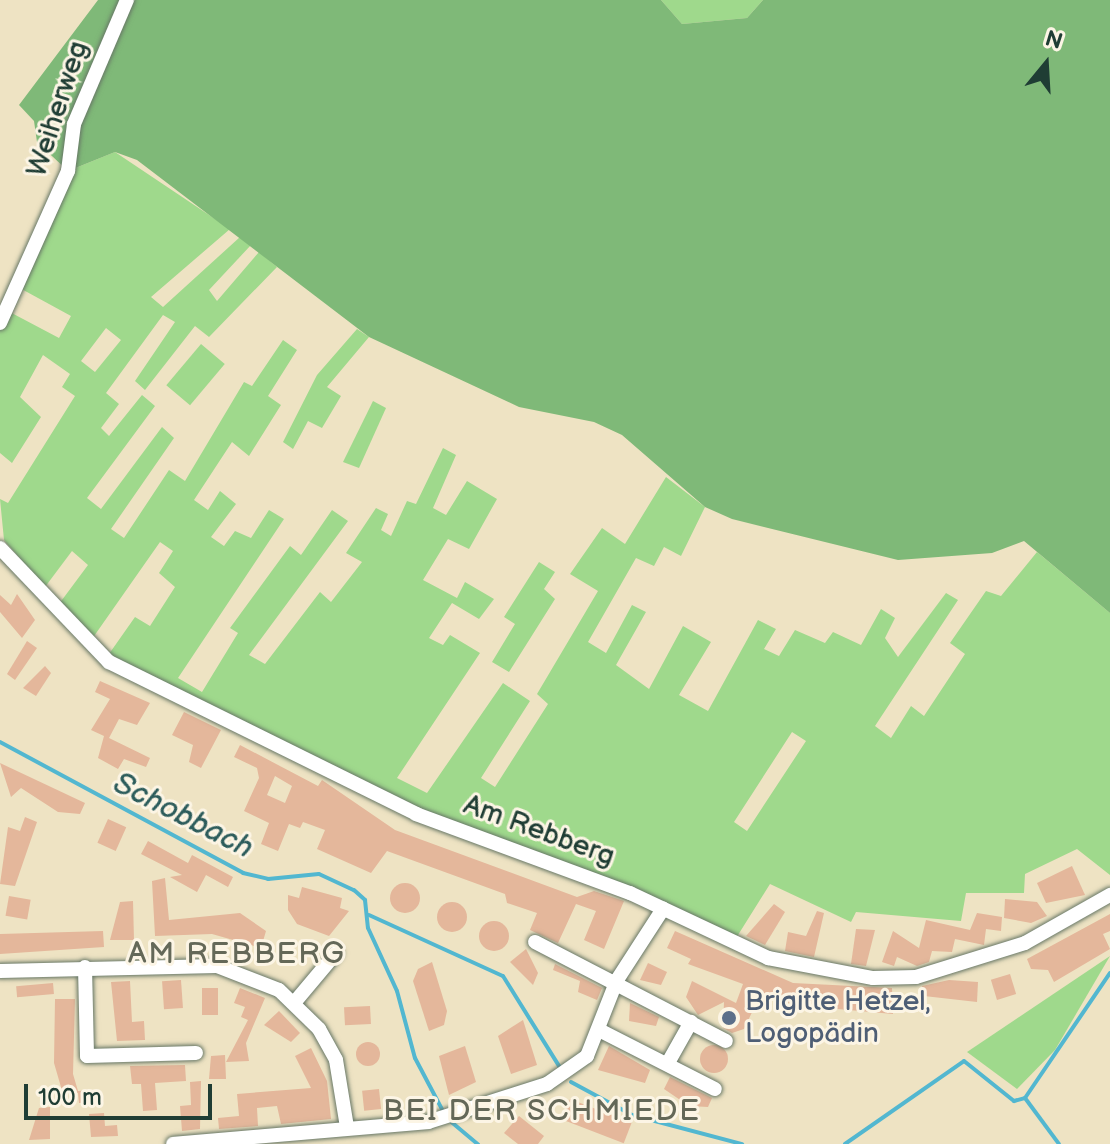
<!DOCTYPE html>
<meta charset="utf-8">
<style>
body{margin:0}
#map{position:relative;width:1110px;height:1144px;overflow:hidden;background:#eee3c3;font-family:"Balsamiq Sans",sans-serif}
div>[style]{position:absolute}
.green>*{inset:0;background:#9fd98c;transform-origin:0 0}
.forest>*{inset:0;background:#7fb978}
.stream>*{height:4px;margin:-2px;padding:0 2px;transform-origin:2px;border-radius:2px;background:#52b7d0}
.building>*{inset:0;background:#e4b79b;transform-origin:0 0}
.round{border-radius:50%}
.roads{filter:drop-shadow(0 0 2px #677766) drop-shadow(0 0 2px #677766)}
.minor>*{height:14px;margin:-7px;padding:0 7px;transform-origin:7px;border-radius:7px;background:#fff}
.dots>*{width:22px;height:22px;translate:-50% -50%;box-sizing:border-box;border:4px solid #fcf5e5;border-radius:50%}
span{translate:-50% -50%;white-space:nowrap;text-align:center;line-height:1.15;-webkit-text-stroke:6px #fcf5e5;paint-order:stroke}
.street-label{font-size:28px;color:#1f3d34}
.service-label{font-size:28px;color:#4e5e75}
.left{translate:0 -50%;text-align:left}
.water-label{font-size:30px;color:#2c5c5b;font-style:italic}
.neighbourhood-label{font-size:30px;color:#646858;letter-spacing:2px}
.north{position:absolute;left:1006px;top:24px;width:80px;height:80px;-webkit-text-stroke:6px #fcf5e5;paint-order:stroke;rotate:18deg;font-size:22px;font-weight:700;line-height:32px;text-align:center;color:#1f3d34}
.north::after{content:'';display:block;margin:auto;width:28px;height:36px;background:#1f3d34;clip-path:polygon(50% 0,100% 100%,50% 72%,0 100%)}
.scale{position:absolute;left:24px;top:1084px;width:188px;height:36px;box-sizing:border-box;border:4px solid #1f3d34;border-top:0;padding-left:10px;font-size:24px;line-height:28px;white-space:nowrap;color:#1f3d34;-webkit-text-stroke:6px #fcf5e5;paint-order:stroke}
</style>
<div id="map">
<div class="green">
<i style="clip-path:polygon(661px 0,763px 0,747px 18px,682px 24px)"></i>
<i style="clip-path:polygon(evenodd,115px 152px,230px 229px,151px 297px,163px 307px,240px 237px,251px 245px,209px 290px,217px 301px,259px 252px,277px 267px,209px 337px,195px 326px,145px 390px,135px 381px,175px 322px,163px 315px,106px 393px,119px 404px,101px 428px,109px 436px,142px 395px,155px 406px,87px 498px,101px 509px,162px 427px,174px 438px,111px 529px,124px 538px,169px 470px,185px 481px,244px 382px,252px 386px,283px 340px,297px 350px,268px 396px,281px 405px,249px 456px,232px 442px,194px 500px,208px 510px,220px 491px,236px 504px,211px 537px,224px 546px,235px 531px,251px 538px,269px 510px,284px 519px,178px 678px,202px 692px,238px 633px,230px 628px,290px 546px,301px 555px,332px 510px,348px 521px,249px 655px,265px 664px,320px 592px,331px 602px,362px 562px,346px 553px,376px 508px,388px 514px,381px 530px,391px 536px,407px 501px,416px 504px,443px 448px,456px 455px,433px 508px,446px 515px,467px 481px,497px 499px,469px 549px,448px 539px,423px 580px,457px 598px,465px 582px,494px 599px,479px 619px,452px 603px,429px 638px,443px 645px,450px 635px,480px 653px,397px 778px,427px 793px,503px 683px,530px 701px,481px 778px,495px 787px,548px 704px,537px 694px,598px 591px,570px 574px,602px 528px,625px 544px,666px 477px,705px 507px,681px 556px,664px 547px,654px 566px,636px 558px,588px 642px,606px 653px,632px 605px,646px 612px,616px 665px,649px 689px,683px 626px,711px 642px,679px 695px,708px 711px,758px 620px,776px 629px,764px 649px,779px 656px,795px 630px,825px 643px,833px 632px,861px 645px,881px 609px,895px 618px,885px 638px,898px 657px,946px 593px,958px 600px,875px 726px,891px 738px,911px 706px,924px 716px,965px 654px,950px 643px,986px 591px,1001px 596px,1037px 552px,1110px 613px,1110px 875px,1077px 849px,1025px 874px,1024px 893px,966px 893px,961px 921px,856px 912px,851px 922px,770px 884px,733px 943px,420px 810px,109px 654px,135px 617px,150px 626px,175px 587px,159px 573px,173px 551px,160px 542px,92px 639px,59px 604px,88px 565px,72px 551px,45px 587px,4px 540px,0 499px,8px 503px,75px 396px,62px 387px,70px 374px,43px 355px,20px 397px,41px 417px,12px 463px,0 453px,0 323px,6px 310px,59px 338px,71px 316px,16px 286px,68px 171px,115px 152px,106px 328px,121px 340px,95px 372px,81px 361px,106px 328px,115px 152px,792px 732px,806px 741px,747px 831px,734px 822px,792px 732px)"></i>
<i style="clip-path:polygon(357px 329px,369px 337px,327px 387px,341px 396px,322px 428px,308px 421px,293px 449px,283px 442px,317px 375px)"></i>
<i style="left:201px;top:344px;width:31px;height:54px;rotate:40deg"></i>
<i style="clip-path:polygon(373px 401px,386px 408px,359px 468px,343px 462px)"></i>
<i style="clip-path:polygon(539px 562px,555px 572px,544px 589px,555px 599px,509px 672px,492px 662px,515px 624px,504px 617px)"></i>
<i style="clip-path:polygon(1110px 956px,1055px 1050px,1017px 1089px,967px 1052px)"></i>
</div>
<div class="forest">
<i style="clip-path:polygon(98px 0,661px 0,682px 24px,747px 18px,763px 0,1110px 0,1110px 613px,1024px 541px,992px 553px,898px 560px,732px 519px,705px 507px,622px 435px,594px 422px,519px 407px,369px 337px,137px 160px,115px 152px,68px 171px,37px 142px,34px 121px,19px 105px)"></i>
</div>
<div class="stream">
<i style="left:0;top:742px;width:276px;rotate:28.3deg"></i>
<i style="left:243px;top:873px;width:26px;rotate:13deg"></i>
<i style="left:268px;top:879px;width:51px;rotate:-5.6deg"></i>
<i style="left:319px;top:874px;width:38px;rotate:25deg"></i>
<i style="left:354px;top:890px;width:15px;rotate:42deg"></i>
<i style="left:365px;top:900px;width:28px;rotate:84deg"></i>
<i style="left:368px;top:928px;width:69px;rotate:65.3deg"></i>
<i style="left:397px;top:991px;width:69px;rotate:75deg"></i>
<i style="left:415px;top:1058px;width:62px;rotate:62.2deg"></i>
<i style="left:369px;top:915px;width:147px;rotate:24.5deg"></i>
<i style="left:503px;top:976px;width:110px;rotate:58.1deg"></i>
<i style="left:571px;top:1082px;width:69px;rotate:28.4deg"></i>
<i style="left:632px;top:1115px;width:114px;rotate:14.8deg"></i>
<i style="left:1025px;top:1098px;width:151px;rotate:-55.8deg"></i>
<i style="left:449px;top:1120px;width:38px;rotate:40deg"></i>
<i style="left:845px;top:1144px;width:145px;rotate:-34.9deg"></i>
<i style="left:964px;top:1061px;width:64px;rotate:38.7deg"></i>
<i style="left:1014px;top:1101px;width:11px;rotate:-15deg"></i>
<i style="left:1025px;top:1098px;width:57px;rotate:53.5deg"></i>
</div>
<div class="building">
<i style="clip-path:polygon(17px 594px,35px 620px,22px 638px,0 612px,0 595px,11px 605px)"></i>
<i style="clip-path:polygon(27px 641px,37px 648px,15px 680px,7px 674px)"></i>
<i style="clip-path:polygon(45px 666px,51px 673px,36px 696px,23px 688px)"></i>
<i style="clip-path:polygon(100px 681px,150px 703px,137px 725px,119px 719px,109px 738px,150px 758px,146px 767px,124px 759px,118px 769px,98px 758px,104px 736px,91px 730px,110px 699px,95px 692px)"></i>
<i style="clip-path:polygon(184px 712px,221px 730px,201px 768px,189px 762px,193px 745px,172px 735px)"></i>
<i style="clip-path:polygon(evenodd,240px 745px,318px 786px,322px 780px,395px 830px,577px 897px,594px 891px,624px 901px,604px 949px,584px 940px,596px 911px,576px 904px,558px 943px,530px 930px,537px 913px,507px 903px,505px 894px,387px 851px,371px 873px,317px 849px,325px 830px,303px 822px,300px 828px,289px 824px,278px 851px,261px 844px,269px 823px,244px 811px,259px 778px,257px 768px,234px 757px,240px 745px,275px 776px,292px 786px,285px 803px,267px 795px,275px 776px)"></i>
<i style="clip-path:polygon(0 763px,85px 803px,80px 814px,58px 812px,21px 788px,11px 797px)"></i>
<i style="clip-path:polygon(25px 817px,37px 822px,15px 886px,0 884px,8px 827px,20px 831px)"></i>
<i style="left:108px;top:819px;width:20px;height:26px;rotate:24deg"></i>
<i style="clip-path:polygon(148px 841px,188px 863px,192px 855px,233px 877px,228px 887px,206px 875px,197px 892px,170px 877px,182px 875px,141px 854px)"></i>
<i style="clip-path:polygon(1072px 866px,1085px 895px,1046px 903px,1037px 883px)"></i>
<i style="clip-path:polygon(165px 878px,169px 920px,240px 913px,266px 931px,261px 948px,212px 934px,155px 936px,152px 881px)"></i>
<i class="round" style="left:390px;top:883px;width:30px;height:30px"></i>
<i style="clip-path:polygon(302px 887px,342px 898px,340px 908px,349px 911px,329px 936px,297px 924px,288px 910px,288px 895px,299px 898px)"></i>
<i style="left:9px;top:896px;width:22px;height:20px;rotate:10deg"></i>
<i style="clip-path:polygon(1005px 899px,1037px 902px,1047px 916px,1031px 923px,1004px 918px)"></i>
<i style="clip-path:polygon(133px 901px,134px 940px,110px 940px,120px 902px)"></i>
<i class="round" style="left:437px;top:902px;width:30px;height:30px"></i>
<i style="clip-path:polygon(774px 904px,785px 912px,765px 945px,746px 936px)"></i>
<i style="clip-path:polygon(817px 911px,824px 913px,814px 957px,785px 951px,788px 932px,806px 936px)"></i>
<i style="clip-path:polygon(977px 913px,1002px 917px,1001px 931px,986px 929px,984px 945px,955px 939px,952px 952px,932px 951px,929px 962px,917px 966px,897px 957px,894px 966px,882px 962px,893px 931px,919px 948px,926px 920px,970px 930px)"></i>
<i style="clip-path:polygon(1110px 914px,1110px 931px,1103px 934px,1110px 949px,1054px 982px,1048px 970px,1031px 969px,1027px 959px)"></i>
<i class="round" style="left:479px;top:921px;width:30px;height:30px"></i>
<i style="clip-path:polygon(856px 929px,875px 930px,866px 966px,851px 964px)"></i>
<i style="clip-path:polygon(103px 931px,104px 947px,0 954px,0 934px)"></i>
<i style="clip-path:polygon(675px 931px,793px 983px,892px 988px,893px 1014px,793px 1005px,768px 992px,762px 1009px,755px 1006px,744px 1029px,732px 1033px,723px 1028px,724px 1002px,698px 1015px,686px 997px,692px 981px,736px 1003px,743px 984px,688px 964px,691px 959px,667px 948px)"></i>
<i style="clip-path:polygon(526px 949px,538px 973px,533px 985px,510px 962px)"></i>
<i style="clip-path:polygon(432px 962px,447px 1011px,444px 1025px,429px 1031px,413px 981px,418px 969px)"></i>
<i style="clip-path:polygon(648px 963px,667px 972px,661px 985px,640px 980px)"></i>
<i style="clip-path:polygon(555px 964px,602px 988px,597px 1000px,578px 992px,580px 981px,553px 970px)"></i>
<i style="left:1010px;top:974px;width:21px;height:20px;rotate:73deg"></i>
<i style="left:181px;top:980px;width:28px;height:19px;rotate:86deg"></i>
<i style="clip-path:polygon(949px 980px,978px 982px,977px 1002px,924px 996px,922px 986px)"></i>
<i style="clip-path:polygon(130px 981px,132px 1022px,144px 1021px,145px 1040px,117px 1041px,111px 982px)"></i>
<i style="left:53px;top:983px;width:11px;height:37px;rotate:85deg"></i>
<i style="left:202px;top:988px;width:16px;height:27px"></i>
<i style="clip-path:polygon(240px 988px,265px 998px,246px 1043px,249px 1061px,226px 1062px,248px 1020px,241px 1017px,245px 1007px,234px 1003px)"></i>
<i style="clip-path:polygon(55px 999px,75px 999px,73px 1074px,78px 1091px,89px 1090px,90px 1103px,79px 1103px,78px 1093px,63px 1094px,54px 1063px)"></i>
<i style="clip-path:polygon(630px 1003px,659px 1017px,656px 1026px,629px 1021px)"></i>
<i style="left:370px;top:1006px;width:18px;height:26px;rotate:87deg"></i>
<i style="clip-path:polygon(279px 1011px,300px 1033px,291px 1042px,264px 1025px)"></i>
<i style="clip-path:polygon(523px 1020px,537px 1065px,511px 1074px,498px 1036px)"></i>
<i class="round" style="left:356px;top:1042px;width:24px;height:24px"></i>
<i class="round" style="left:700px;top:1045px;width:28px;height:28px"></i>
<i style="clip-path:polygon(465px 1046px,476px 1082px,449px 1095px,439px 1056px)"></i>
<i style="clip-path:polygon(609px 1046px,650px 1070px,645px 1083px,598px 1070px)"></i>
<i style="clip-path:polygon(311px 1048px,327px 1081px,331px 1119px,281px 1124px,277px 1106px,257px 1108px,258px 1126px,219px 1129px,218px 1118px,239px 1116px,237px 1094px,311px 1088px,295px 1056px)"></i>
<i style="clip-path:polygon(225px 1055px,226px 1079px,209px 1079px,211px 1056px)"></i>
<i style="clip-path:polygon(185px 1065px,186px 1081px,155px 1083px,157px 1110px,143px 1111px,141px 1084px,132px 1084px,130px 1066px)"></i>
<i style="clip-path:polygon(670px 1077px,712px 1098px,708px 1107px,689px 1106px,664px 1089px)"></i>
<i style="clip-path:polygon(201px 1081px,200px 1129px,182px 1131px,180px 1106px,191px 1105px,190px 1082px)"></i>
<i style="left:379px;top:1089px;width:20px;height:17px;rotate:84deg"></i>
<i style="left:570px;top:1099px;width:66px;height:22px;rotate:21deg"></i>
<i style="clip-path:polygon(50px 1107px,50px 1139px,29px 1140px,39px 1108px)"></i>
<i style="clip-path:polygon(104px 1113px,105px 1126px,117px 1125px,118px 1136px,91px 1137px,89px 1114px)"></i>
<i style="clip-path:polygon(519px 1116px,544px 1136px,538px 1144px,518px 1144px,504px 1133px)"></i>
</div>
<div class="roads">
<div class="minor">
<i style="left:0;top:323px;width:167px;rotate:-65.9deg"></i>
<i style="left:68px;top:171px;width:47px;rotate:-82.7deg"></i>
<i style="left:74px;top:124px;width:135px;rotate:-66.9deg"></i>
<i style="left:0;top:548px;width:158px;rotate:46.3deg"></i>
<i style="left:109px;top:662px;width:343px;rotate:26.3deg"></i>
<i style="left:416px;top:814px;width:228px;rotate:20.3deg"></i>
<i style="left:630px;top:893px;width:153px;rotate:25.2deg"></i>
<i style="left:768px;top:958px;width:107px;rotate:10.8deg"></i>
<i style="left:873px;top:978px;width:43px;rotate:-1.3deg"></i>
<i style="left:916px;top:977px;width:114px;rotate:-17.3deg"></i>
<i style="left:1025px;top:943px;width:98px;rotate:-29.5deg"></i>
<i style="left:535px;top:942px;width:215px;rotate:27.4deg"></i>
<i style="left:85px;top:967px;width:89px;rotate:88.7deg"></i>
<i style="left:87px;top:1056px;width:109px;rotate:-1.6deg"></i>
<i style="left:0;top:971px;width:217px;rotate:-1.3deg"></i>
<i style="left:217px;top:966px;width:66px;rotate:21.2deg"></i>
<i style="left:279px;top:990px;width:56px;rotate:44.3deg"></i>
<i style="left:319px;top:1029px;width:35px;rotate:61deg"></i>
<i style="left:336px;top:1060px;width:68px;rotate:80.7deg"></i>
<i style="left:294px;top:1003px;width:65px;rotate:-50deg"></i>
<i style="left:599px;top:1030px;width:130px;rotate:27deg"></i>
<i style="left:669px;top:1061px;width:45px;rotate:-60.6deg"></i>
<i style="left:173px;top:1144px;width:256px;rotate:-4.9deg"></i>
<i style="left:428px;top:1122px;width:125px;rotate:-17.7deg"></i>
<i style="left:547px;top:1084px;width:49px;rotate:-35deg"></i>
<i style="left:587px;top:1056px;width:82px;rotate:-68.5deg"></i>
<i style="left:617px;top:980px;width:85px;rotate:-57.1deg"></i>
</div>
</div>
<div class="dots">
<i style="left:729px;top:1018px;background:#5c6f8a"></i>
</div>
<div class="street-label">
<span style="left:58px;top:109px;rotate:-72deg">Weiherweg</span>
<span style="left:539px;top:831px;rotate:20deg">Am Rebberg</span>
</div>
<div class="service-label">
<span class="left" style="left:745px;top:1018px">Brigitte Hetzel,<br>Logopädin</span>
</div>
<div class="water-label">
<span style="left:183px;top:816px;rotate:27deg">Schobbach</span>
</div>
<div class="neighbourhood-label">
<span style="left:237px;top:954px">AM REBBERG</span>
<span style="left:542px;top:1111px">BEI DER SCHMIEDE</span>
</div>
<div class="north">N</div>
<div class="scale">100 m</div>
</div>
